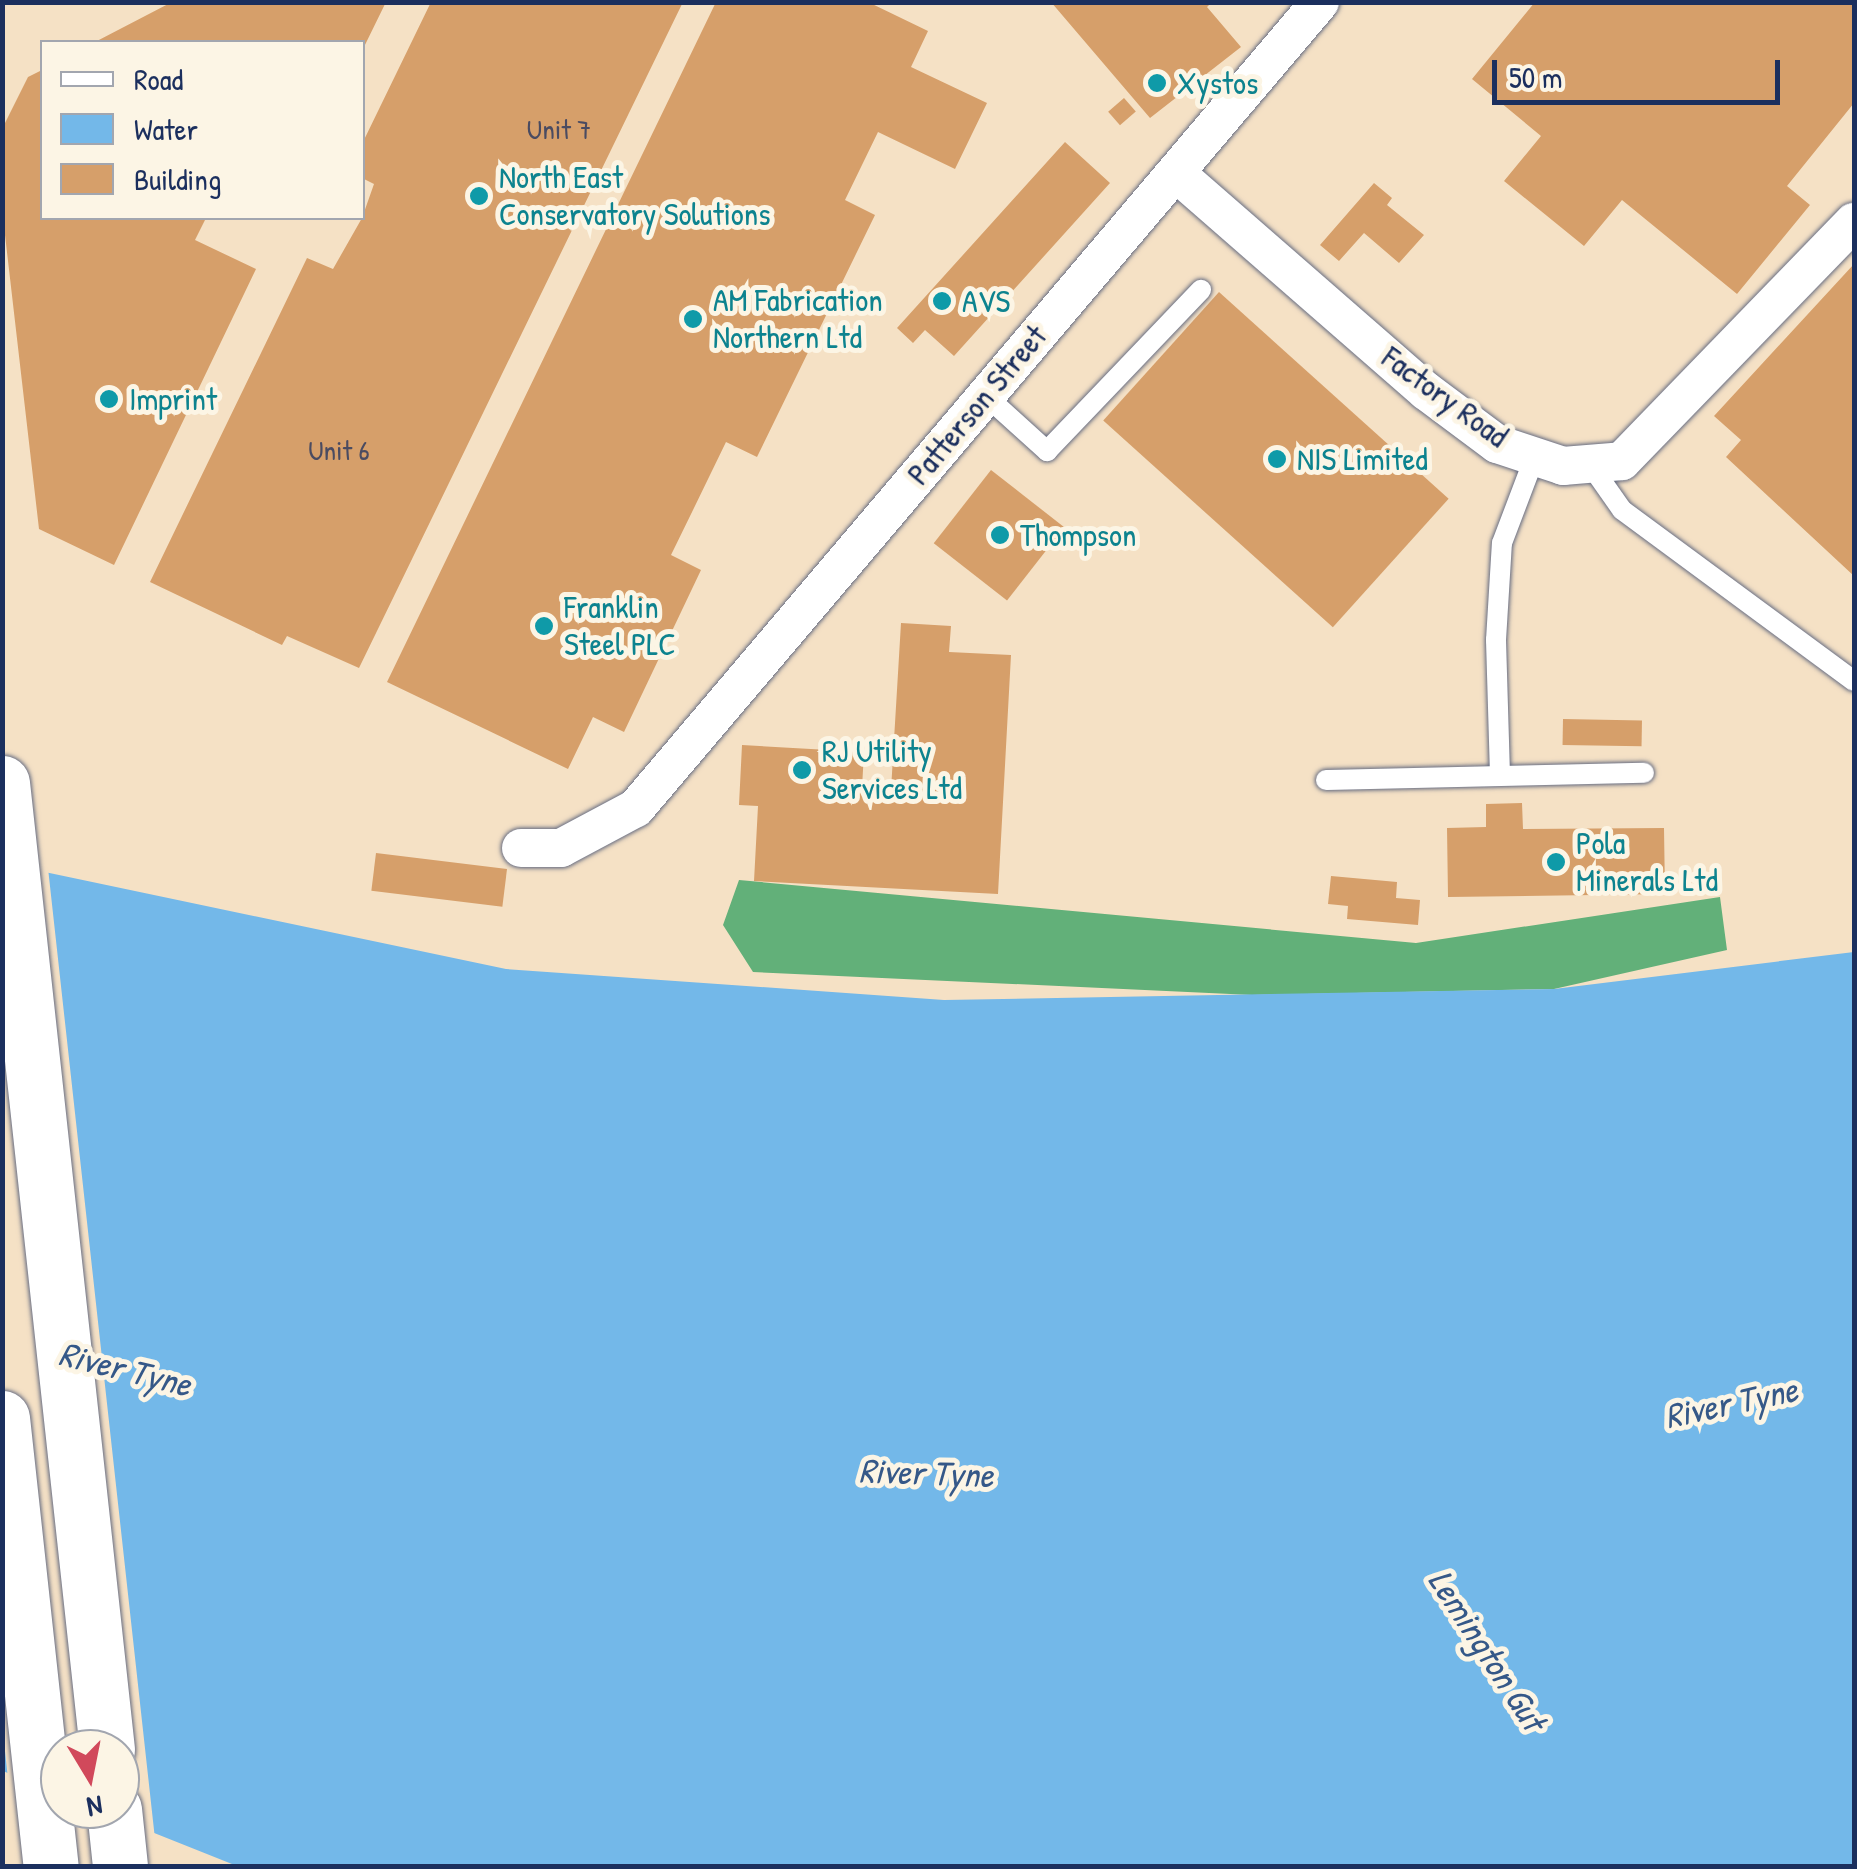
<!DOCTYPE html>
<style>
body{margin:0}
#map{position:relative;width:1857px;height:1869px;overflow:hidden;background:#f5e1c5;font-family:"Patrick Hand",sans-serif}
div>[style]{position:absolute}
.forest>*{inset:0;background:#62b079}
.water>*{inset:0;background:#73b8e9}
.pier>*{inset:0;background:#f5e1c5}
.building>*{inset:0;background:#d69f6a;transform-origin:0 0}
.roads{filter:drop-shadow(0 0 2px #676d82) drop-shadow(0 0 2px #676d82)}
.service>*{height:20px;margin:-10px;padding:0 10px;transform-origin:10px;border-radius:10px;background:#fff}
.minor>*{height:38px;margin:-19px;padding:0 19px;transform-origin:19px;border-radius:19px;background:#fff}
.trunk>*{height:55px;margin:-27.5px;padding:0 27.5px;transform-origin:27.5px;border-radius:27.5px;background:#fff}
.dots>*{width:28px;height:28px;translate:-50% -50%;box-sizing:border-box;border:5px solid #fcf5e5;border-radius:50%}
span{translate:-50% -50%;white-space:nowrap;text-align:center;line-height:1.15;-webkit-text-stroke:10px #fcf5e5;paint-order:stroke}
.number-label{font-size:28px;color:#4a4b61}
.number-label span{-webkit-text-stroke-width:0}
.culture-label{font-size:32px;color:#0d838f}
.left{translate:0 -50%;text-align:left}
.street-label{font-size:32px;color:#1b2f5e}
.water-label{font-size:35px;color:#355888;font-style:italic}
.frame{position:absolute;inset:0;border:5px solid #1b2f5e;pointer-events:none}
.legend{position:absolute;left:40px;top:40px;width:325px;height:180px;box-sizing:border-box;background:#fcf5e5;border:2px solid #a2a6af;margin:0;padding:12px 18px;list-style:none;font-size:30px;color:#1b2f5e}
.legend li{display:flex;align-items:center;gap:20px;height:50px}
.legend b{width:50px;border:2px solid #a2a6af}
.north{position:absolute;left:40px;top:1729px;width:100px;height:100px;box-sizing:border-box;background:#fcf5e5;border:2px solid #a2a6af;border-radius:50%;rotate:170deg;font-size:28px;font-weight:700;line-height:40px;text-align:center;color:#1b2f5e}
.north::after{content:'';display:block;margin:auto;width:35px;height:45px;background:#d1495b;clip-path:polygon(50% 0,100% 100%,50% 72%,0 100%)}
.scale{position:absolute;left:1492px;top:60px;width:288px;height:45px;box-sizing:border-box;border:5px solid #1b2f5e;border-top:0;padding-left:12px;font-size:30px;line-height:35px;white-space:nowrap;color:#1b2f5e;-webkit-text-stroke:8px #fcf5e5;paint-order:stroke}
</style>
<div id="map">
<div class="forest">
<i style="clip-path:polygon(739px 880px,1416px 943px,1720px 897px,1727px 950px,1554px 989px,1252px 995px,753px 972px,723px 925px)"></i>
</div>
<div class="water">
<i style="clip-path:polygon(2px 863px,506px 969px,944px 1000px,1554px 989px,1854px 952px,1854px 1866px,237px 1866px,94px 1809px,120px 1809px,120px 1749px,60px 1749px,60px 1795px,3px 1771px)"></i>
</div>
<div class="pier">
<i style="clip-path:polygon(3px 858px,48px 868px,155px 1839px,93px 1814px,120px 1809px,120px 1749px,60px 1749px,59px 1800px,8px 1779px,2px 1723px)"></i>
</div>
<div class="building">
<i style="clip-path:polygon(172px 2px,386px 2px,362px 51px,362px 42px,95px 42px)"></i>
<i style="clip-path:polygon(431px 2px,683px 2px,359px 668px,287px 636px,282px 645px,150px 582px,307px 258px,333px 269px,362px 218px,374px 184px,362px 178px,362px 144px)"></i>
<i style="clip-path:polygon(716px 2px,868px 2px,928px 31px,911px 67px,987px 103px,955px 169px,878px 132px,845px 200px,875px 215px,757px 457px,726px 442px,693px 510px,671px 555px,701px 570px,624px 732px,593px 717px,568px 769px,387px 682px)"></i>
<i style="clip-path:polygon(1051px 2px,1212px 2px,1207px 7px,1241px 47px,1150px 118px)"></i>
<i style="clip-path:polygon(1535px 2px,1854px 2px,1854px 103px,1787px 186px,1810px 205px,1737px 294px,1622px 200px,1584px 246px,1504px 181px,1541px 136px,1472px 79px)"></i>
<i style="clip-path:polygon(42px 70px,42px 218px,206px 218px,195px 240px,256px 269px,114px 565px,39px 529px,2px 209px,2px 129px,28px 77px)"></i>
<i style="left:1124px;top:98px;width:18px;height:21px;rotate:49deg"></i>
<i style="clip-path:polygon(1065px 142px,1110px 183px,954px 356px,925px 330px,913px 343px,897px 328px)"></i>
<i style="clip-path:polygon(1374px 183px,1392px 198px,1387px 205px,1424px 235px,1399px 263px,1364px 233px,1339px 261px,1320px 245px)"></i>
<i style="clip-path:polygon(1854px 264px,1854px 576px,1726px 457px,1741px 440px,1714px 416px)"></i>
<i style="left:1219px;top:292px;width:309px;height:173px;rotate:42deg"></i>
<i style="left:991px;top:470px;width:93px;height:93px;rotate:38deg"></i>
<i style="clip-path:polygon(901px 623px,951px 626px,949px 652px,1011px 655px,998px 894px,754px 881px,758px 806px,739px 805px,742px 745px,864px 752px,862px 788px,891px 790px)"></i>
<i style="left:1563px;top:719px;width:79px;height:26px;rotate:1deg"></i>
<i style="clip-path:polygon(1522px 803px,1523px 829px,1664px 828px,1665px 894px,1448px 897px,1447px 828px,1486px 827px,1486px 804px)"></i>
<i style="left:376px;top:853px;width:132px;height:38px;rotate:7deg"></i>
<i style="clip-path:polygon(1331px 876px,1397px 882px,1396px 898px,1420px 900px,1418px 925px,1347px 919px,1348px 906px,1328px 904px)"></i>
</div>
<div class="roads">
<div class="service">
<i style="left:985px;top:395px;width:84px;rotate:42.1deg"></i>
<i style="left:1047px;top:451px;width:223px;rotate:-46.3deg"></i>
<i style="left:1589px;top:463px;width:57px;rotate:54.9deg"></i>
<i style="left:1622px;top:510px;width:288px;rotate:36.4deg"></i>
<i style="left:1500px;top:775px;width:135px;rotate:-91.7deg"></i>
<i style="left:1496px;top:640px;width:97px;rotate:-86.5deg"></i>
<i style="left:1502px;top:543px;width:93px;rotate:-69.2deg"></i>
<i style="left:1326px;top:780px;width:318px;rotate:-1.3deg"></i>
</div>
<div class="minor">
<i style="left:1176px;top:173px;width:332px;rotate:41.1deg"></i>
<i style="left:1426px;top:391px;width:89px;rotate:36.7deg"></i>
<i style="left:1497px;top:444px;width:70px;rotate:18.4deg"></i>
<i style="left:1563px;top:466px;width:59px;rotate:-4.8deg"></i>
<i style="left:1622px;top:461px;width:333px;rotate:-45.9deg"></i>
<i style="left:521px;top:848px;width:40px"></i>
<i style="left:561px;top:848px;width:85px;rotate:-28.1deg"></i>
<i style="left:636px;top:808px;width:1057px;rotate:-49.68deg"></i>
</div>
<div class="trunk">
<i style="left:2px;top:783px;width:972px;rotate:83.8deg"></i>
<i style="left:2px;top:1418px;width:451px;rotate:83.8deg"></i>
<i style="left:114px;top:1809px;width:57px;rotate:84deg"></i>
</div>
</div>
<div class="dots">
<i style="left:1157px;top:83px;background:#0f9aa8"></i>
<i style="left:479px;top:196px;background:#0f9aa8"></i>
<i style="left:942px;top:301px;background:#0f9aa8"></i>
<i style="left:693px;top:319px;background:#0f9aa8"></i>
<i style="left:109px;top:399px;background:#0f9aa8"></i>
<i style="left:1277px;top:459px;background:#0f9aa8"></i>
<i style="left:1000px;top:535px;background:#0f9aa8"></i>
<i style="left:544px;top:626px;background:#0f9aa8"></i>
<i style="left:802px;top:770px;background:#0f9aa8"></i>
<i style="left:1556px;top:862px;background:#0f9aa8"></i>
</div>
<div class="number-label">
<span style="left:559px;top:129px">Unit 7</span>
<span style="left:339px;top:450px">Unit 6</span>
</div>
<div class="culture-label">
<span class="left" style="left:1177px;top:83px">Xystos</span>
<span class="left" style="left:499px;top:196px">North East<br>Conservatory Solutions</span>
<span class="left" style="left:713px;top:319px">AM Fabrication<br>Northern Ltd</span>
<span class="left" style="left:962px;top:301px">AVS</span>
<span class="left" style="left:129px;top:399px">Imprint</span>
<span class="left" style="left:1297px;top:459px">NIS Limited</span>
<span class="left" style="left:1020px;top:535px">Thompson</span>
<span class="left" style="left:564px;top:626px">Franklin<br>Steel PLC</span>
<span class="left" style="left:822px;top:770px">RJ Utility<br>Services Ltd</span>
<span class="left" style="left:1576px;top:862px">Pola<br>Minerals Ltd</span>
</div>
<div class="street-label">
<span style="left:1445px;top:397px;rotate:36deg">Factory Road</span>
<span style="left:977px;top:405px;rotate:-50deg">Patterson Street</span>
</div>
<div class="water-label">
<span style="left:125px;top:1369px;rotate:14deg">River Tyne</span>
<span style="left:1731px;top:1403px;rotate:-12deg">River Tyne</span>
<span style="left:926px;top:1473px;rotate:2deg">River Tyne</span>
<span style="left:1487px;top:1650px;rotate:57deg">Lemington Gut</span>
</div>
<div class="frame"></div>
<ul class="legend">
<li><b style="height:12px;background:#fff"></b>Road</li>
<li><b style="height:28px;background:#73b8e9"></b>Water</li>
<li><b style="height:28px;background:#d69f6a"></b>Building</li>
</ul>
<div class="north">N</div>
<div class="scale">50 m</div>
</div>
